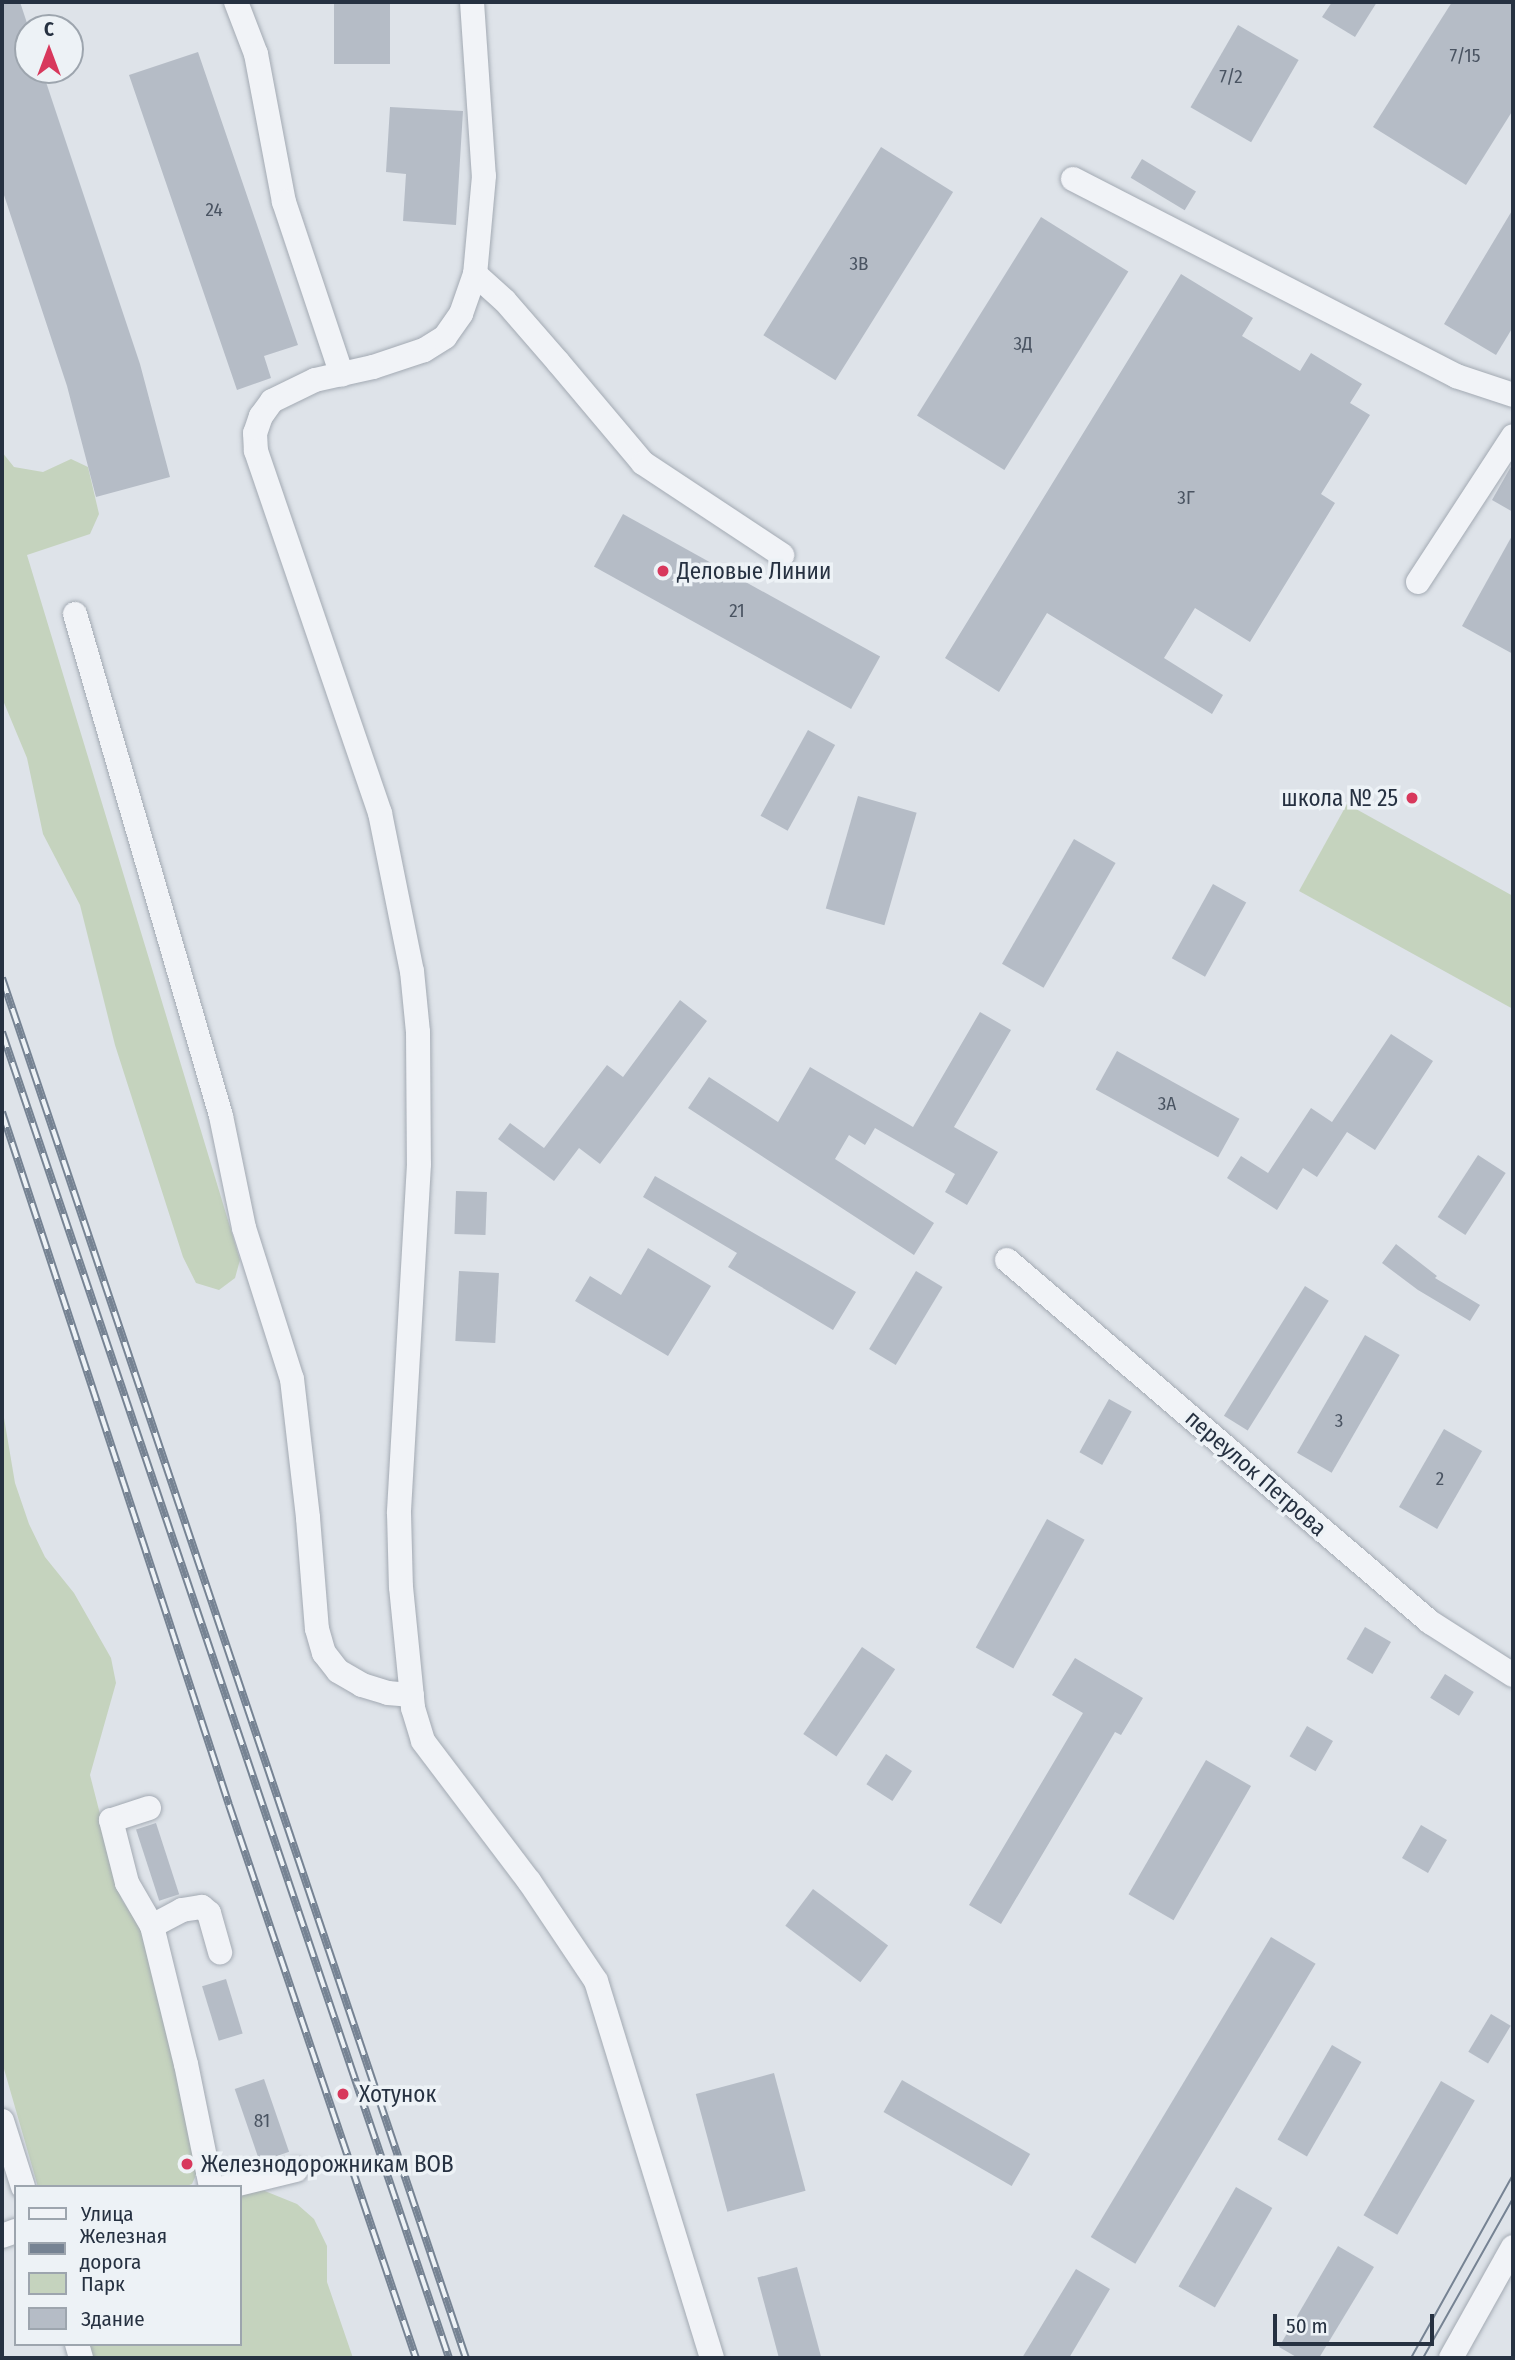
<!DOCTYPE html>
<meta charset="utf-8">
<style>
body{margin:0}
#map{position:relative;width:1515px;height:2360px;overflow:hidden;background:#dee3e9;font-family:"Fira Sans Condensed",sans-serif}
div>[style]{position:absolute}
.green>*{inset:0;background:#c5d3be}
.building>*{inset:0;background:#b5bcc6;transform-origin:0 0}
.roads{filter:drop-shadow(0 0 2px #a3aab3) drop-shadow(0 0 2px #a3aab3)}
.minor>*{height:24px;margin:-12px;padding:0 12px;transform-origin:12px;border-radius:12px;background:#f1f3f7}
.tram>*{height:2px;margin:-1px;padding:0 1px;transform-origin:1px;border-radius:1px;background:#768393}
.rail>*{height:8px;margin-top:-4px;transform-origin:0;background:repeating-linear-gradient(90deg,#edf2f6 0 16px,#768393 0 32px);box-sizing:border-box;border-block:2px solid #768393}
.dots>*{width:19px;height:19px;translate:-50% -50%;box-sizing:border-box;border:4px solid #edf2f6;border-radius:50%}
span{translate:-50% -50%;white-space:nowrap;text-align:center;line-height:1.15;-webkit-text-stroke:7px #edf2f6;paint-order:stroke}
.number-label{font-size:19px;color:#4a5462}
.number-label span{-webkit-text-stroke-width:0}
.poi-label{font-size:23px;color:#263141}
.left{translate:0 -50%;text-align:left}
.right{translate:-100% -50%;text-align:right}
.street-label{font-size:23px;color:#263141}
.frame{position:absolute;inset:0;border:4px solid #263141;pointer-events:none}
.legend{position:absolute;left:14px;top:2185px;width:228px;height:161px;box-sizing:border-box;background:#edf2f6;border:2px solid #9da5ae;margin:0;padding:9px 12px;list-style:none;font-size:21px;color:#263141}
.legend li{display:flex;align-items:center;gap:14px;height:35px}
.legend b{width:35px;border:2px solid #9da5ae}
.north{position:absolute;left:14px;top:14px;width:70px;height:70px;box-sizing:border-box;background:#edf2f6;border:2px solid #9da5ae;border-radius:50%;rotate:0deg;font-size:19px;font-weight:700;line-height:28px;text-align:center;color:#263141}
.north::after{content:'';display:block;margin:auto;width:24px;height:32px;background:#d8385c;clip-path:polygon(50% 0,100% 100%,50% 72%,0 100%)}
.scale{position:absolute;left:1273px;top:2314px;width:161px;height:32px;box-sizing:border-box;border:4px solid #263141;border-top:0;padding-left:9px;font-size:21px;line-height:24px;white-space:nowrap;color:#263141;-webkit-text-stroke:5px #edf2f6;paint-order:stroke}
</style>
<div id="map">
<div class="green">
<i style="clip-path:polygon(2px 452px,14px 467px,43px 472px,71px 459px,88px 467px,99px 514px,90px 534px,27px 555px,240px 1260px,235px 1278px,219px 1290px,196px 1283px,183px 1257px,115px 1045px,80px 905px,43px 834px,27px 758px,2px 698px)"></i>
<i style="clip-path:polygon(1347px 804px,1513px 896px,1513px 1009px,1299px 891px)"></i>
<i style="clip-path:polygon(2px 1406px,15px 1483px,29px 1524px,45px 1557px,74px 1593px,111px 1658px,116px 1683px,90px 1775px,122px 1900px,146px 1936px,198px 2171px,192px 2184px,184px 2187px,38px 2187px,2px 2062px)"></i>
<i style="clip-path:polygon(255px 2187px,297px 2204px,314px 2219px,327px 2246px,327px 2282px,353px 2358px,92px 2358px,87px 2344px,240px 2344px,240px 2190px)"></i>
</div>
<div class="building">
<i style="clip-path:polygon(2px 2px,20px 2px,28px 26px,28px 70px,42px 70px,140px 364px,170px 477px,96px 497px,67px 386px,2px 189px)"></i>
<i style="left:334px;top:2px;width:56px;height:62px"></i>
<i style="clip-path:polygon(1332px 2px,1377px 2px,1355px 37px,1322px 17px)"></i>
<i style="clip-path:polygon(1452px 2px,1513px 2px,1513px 110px,1466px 185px,1373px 127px)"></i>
<i style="left:1238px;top:25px;width:70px;height:95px;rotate:30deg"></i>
<i style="clip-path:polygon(198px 52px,298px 345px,264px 356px,271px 378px,237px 390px,129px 75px)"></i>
<i style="clip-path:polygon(390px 107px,463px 111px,456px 225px,403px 221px,406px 174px,386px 172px)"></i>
<i style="left:881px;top:147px;width:85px;height:222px;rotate:32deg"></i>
<i style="left:1142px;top:159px;width:63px;height:22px;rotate:31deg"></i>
<i style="clip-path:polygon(1513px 209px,1513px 327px,1496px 355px,1444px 324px)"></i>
<i style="left:1041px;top:217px;width:103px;height:234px;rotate:32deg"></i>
<i style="clip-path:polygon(1181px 274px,1253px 318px,1242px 336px,1300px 371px,1311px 353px,1362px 384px,1350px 403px,1370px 415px,1321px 494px,1335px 503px,1250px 642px,1195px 608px,1164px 658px,1223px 695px,1212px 714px,1047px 613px,999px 692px,945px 658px)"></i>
<i style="clip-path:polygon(1513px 463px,1513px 512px,1492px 500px)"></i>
<i style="left:623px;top:514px;width:294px;height:60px;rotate:29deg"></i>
<i style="clip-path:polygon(1513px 534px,1513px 654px,1462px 626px)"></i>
<i style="left:808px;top:730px;width:31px;height:98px;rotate:29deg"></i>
<i style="left:858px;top:796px;width:61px;height:117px;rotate:16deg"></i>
<i style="left:1074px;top:839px;width:48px;height:144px;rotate:30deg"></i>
<i style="left:1213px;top:884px;width:38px;height:85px;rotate:29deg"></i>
<i style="clip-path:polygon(680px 1000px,707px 1021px,600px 1164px,579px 1148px,554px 1181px,498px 1139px,510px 1123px,544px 1148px,607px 1065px,623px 1077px)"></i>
<i style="clip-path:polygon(980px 1012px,1011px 1030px,954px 1127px,998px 1152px,967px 1205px,945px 1192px,955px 1174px,875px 1128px,865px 1145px,849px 1135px,835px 1159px,934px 1223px,914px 1255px,688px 1108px,709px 1077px,778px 1122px,810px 1067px,913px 1127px)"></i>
<i style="clip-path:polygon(1391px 1034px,1433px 1061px,1375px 1150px,1347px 1132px,1317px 1177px,1303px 1168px,1277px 1210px,1227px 1178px,1241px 1156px,1268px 1173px,1311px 1108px,1332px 1122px)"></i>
<i style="left:1117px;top:1051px;width:140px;height:44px;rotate:29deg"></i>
<i style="left:1478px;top:1155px;width:33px;height:74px;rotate:33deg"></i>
<i style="clip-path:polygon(655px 1176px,856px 1292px,833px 1330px,728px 1267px,737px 1253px,643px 1197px)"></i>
<i style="left:456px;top:1191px;width:31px;height:43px;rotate:2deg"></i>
<i style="clip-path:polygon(1396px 1244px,1437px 1276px,1435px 1278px,1480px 1305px,1470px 1321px,1418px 1290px,1382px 1263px)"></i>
<i style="clip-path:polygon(648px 1248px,711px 1286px,668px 1356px,575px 1301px,590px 1276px,621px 1295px)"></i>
<i style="left:459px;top:1271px;width:40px;height:70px;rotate:3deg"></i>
<i style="left:916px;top:1271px;width:31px;height:91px;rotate:31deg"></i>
<i style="left:1305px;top:1286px;width:28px;height:153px;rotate:32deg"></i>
<i style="left:1365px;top:1335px;width:40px;height:136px;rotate:30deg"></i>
<i style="left:1109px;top:1399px;width:26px;height:61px;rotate:29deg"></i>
<i style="left:1444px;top:1429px;width:44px;height:90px;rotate:30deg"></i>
<i style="left:1047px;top:1519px;width:43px;height:147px;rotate:29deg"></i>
<i style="left:1365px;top:1627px;width:30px;height:37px;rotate:30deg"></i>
<i style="left:862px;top:1647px;width:40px;height:105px;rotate:34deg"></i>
<i style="clip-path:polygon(1075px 1658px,1143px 1698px,1121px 1735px,1115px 1732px,1001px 1924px,969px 1905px,1083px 1713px,1052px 1695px)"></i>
<i style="left:1445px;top:1674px;width:34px;height:28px;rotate:32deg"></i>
<i style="left:1307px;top:1726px;width:30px;height:35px;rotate:30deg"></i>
<i style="left:886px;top:1754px;width:31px;height:36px;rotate:33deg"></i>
<i style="left:1206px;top:1760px;width:52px;height:155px;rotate:30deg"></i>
<i style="left:156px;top:1823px;width:75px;height:21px;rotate:72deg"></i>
<i style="left:1421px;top:1825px;width:30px;height:38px;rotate:30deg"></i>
<i style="left:813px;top:1889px;width:94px;height:46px;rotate:37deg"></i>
<i style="left:1271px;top:1937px;width:52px;height:350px;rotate:31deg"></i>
<i style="left:226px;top:1979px;width:57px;height:25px;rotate:73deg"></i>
<i style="left:1491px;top:2014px;width:23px;height:44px;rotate:31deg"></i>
<i style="left:1332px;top:2045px;width:34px;height:109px;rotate:30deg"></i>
<i style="left:774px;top:2073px;width:122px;height:81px;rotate:75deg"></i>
<i style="left:264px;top:2079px;width:77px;height:31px;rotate:71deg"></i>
<i style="left:902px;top:2080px;width:148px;height:37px;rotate:30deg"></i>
<i style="left:1441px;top:2081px;width:39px;height:155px;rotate:30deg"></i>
<i style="left:1236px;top:2187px;width:42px;height:115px;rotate:30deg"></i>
<i style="clip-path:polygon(1338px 2246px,1374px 2267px,1319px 2358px,1298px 2358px,1279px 2347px)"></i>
<i style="left:797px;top:2267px;width:94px;height:41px;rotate:75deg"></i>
<i style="clip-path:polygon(1076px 2269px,1110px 2289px,1069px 2358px,1022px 2358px)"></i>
</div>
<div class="roads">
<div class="minor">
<i style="left:236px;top:2px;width:56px;rotate:69deg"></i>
<i style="left:256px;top:54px;width:151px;rotate:79.3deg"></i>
<i style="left:284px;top:202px;width:182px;rotate:71.5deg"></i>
<i style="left:472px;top:2px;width:174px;rotate:86.1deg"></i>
<i style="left:484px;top:176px;width:98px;rotate:95.2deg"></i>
<i style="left:475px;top:274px;width:42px;rotate:109.3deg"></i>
<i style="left:461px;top:314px;width:28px;rotate:125deg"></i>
<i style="left:445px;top:337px;width:25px;rotate:148deg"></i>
<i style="left:424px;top:350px;width:54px;rotate:161.6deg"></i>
<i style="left:373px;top:367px;width:59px;rotate:167.4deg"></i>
<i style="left:315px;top:380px;width:48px;rotate:154deg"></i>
<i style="left:272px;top:401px;width:19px;rotate:126deg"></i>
<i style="left:261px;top:416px;width:18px;rotate:109deg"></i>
<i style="left:255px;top:433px;width:18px;rotate:87deg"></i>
<i style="left:256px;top:451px;width:383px;rotate:71.1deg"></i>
<i style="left:380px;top:813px;width:161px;rotate:78.6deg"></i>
<i style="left:412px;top:971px;width:61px;rotate:84.4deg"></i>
<i style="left:418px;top:1032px;width:132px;rotate:89.6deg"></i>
<i style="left:419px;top:1164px;width:350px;rotate:93.3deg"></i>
<i style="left:399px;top:1513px;width:74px;rotate:88.5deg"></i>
<i style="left:401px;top:1587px;width:122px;rotate:84.3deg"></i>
<i style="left:413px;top:1708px;width:34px;rotate:73deg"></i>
<i style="left:423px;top:1741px;width:176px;rotate:52.9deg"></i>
<i style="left:529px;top:1881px;width:120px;rotate:56.2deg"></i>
<i style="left:596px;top:1981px;width:394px;rotate:72.9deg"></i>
<i style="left:1073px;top:179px;width:431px;rotate:27.2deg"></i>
<i style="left:1456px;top:376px;width:60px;rotate:18.4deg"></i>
<i style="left:475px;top:274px;width:40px;rotate:42deg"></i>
<i style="left:505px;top:301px;width:81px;rotate:49deg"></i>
<i style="left:558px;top:362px;width:132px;rotate:49.9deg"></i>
<i style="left:643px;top:463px;width:167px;rotate:33.5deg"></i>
<i style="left:1418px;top:582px;width:174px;rotate:-56.9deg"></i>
<i style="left:75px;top:614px;width:523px;rotate:73.78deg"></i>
<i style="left:221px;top:1116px;width:114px;rotate:78.4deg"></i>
<i style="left:244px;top:1228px;width:158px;rotate:72.4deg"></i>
<i style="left:292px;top:1379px;width:140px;rotate:83.4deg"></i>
<i style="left:308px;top:1518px;width:111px;rotate:85.4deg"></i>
<i style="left:317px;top:1629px;width:25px;rotate:74deg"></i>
<i style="left:324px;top:1653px;width:23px;rotate:52deg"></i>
<i style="left:338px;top:1671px;width:28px;rotate:30deg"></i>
<i style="left:362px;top:1685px;width:27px;rotate:17deg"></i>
<i style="left:388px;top:1693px;width:24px;rotate:5deg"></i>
<i style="left:1007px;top:1260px;width:557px;rotate:40.56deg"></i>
<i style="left:1430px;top:1622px;width:98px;rotate:32.6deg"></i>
<i style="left:149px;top:1808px;width:40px;rotate:162deg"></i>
<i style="left:111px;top:1820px;width:65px;rotate:75.7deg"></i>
<i style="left:127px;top:1883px;width:50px;rotate:59.8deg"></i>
<i style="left:152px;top:1926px;width:142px;rotate:76.2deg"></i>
<i style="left:186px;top:2064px;width:126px;rotate:78.5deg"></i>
<i style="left:152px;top:1926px;width:34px;rotate:-28deg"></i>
<i style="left:182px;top:1910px;width:20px;rotate:-9deg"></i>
<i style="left:202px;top:1907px;width:9px;rotate:41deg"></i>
<i style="left:209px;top:1913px;width:41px;rotate:74.2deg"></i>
<i style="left:2px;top:2121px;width:69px;rotate:72.3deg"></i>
<i style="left:226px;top:2187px;width:72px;rotate:-13.7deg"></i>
<i style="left:2px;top:2236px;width:15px;rotate:-20deg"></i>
<i style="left:77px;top:2344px;width:15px;rotate:74deg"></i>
<i style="left:1451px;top:2358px;width:127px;rotate:-60.8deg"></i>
</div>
</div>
<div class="tram">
<i style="left:1411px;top:2358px;width:210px;rotate:-60.9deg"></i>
<i style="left:1423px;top:2358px;width:184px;rotate:-60.6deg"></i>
</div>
<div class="rail">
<i style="left:2px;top:978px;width:1456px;rotate:71.42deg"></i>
<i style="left:2px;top:1032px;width:1399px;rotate:71.37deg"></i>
<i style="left:2px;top:1112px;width:729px;rotate:71.86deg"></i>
<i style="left:229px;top:1805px;width:584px;rotate:71.32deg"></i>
</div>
<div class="dots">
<i style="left:663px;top:571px;background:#d8385c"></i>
<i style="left:1412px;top:798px;background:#d8385c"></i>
<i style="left:343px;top:2094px;background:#d8385c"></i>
<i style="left:187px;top:2164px;background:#d8385c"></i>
</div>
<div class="number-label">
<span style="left:1465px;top:56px">7/15</span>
<span style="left:1231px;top:77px">7/2</span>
<span style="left:214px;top:210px">24</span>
<span style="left:859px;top:264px">3В</span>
<span style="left:1023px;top:344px">3Д</span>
<span style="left:1186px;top:498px">3Г</span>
<span style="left:737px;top:611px">21</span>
<span style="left:1167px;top:1104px">3А</span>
<span style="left:1339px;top:1421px">3</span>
<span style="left:1440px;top:1479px">2</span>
<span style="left:262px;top:2121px">81</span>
</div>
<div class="poi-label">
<span class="left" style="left:677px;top:571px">Деловые Линии</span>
<span class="right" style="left:1398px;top:798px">школа № 25</span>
<span class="left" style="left:359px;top:2094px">Хотунок</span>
<span class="left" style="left:201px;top:2164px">Железнодорожникам ВОВ</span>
</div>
<div class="street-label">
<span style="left:1256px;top:1473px;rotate:41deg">переулок Петрова</span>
</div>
<div class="frame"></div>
<ul class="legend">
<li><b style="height:9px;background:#f1f3f7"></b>Улица</li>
<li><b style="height:9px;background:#768393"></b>Железная дорога</li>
<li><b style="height:19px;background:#c5d3be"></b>Парк</li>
<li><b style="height:19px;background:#b5bcc6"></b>Здание</li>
</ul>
<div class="north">С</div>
<div class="scale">50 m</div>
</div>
